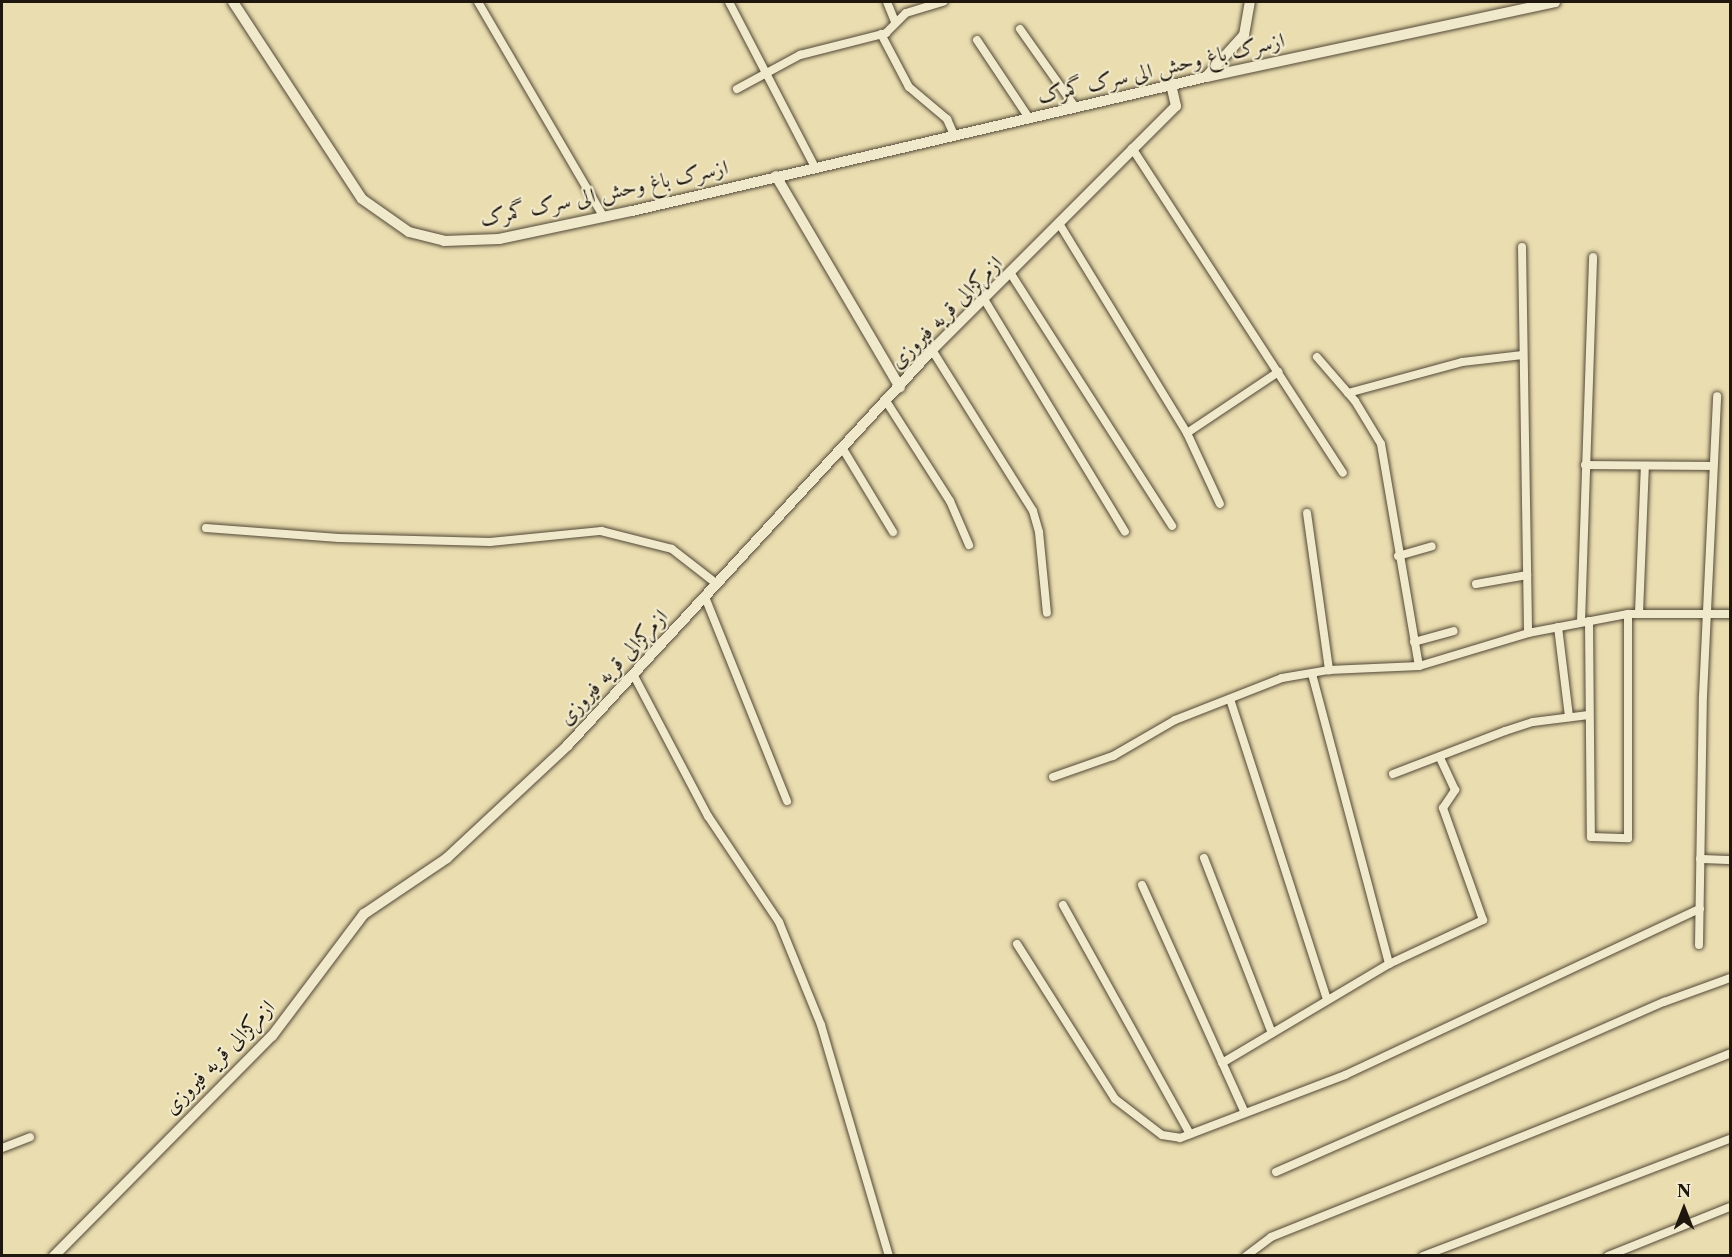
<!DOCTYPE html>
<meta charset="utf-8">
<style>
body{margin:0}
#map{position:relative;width:1732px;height:1257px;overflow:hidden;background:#eaddb0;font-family:"Libre Caslon Text",Amiri,serif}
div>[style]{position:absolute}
.roads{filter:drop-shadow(0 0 2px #524836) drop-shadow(0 0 2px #524836)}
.street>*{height:8px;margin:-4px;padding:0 4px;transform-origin:4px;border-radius:4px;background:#f1e9cc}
.secondary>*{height:10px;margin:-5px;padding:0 5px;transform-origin:5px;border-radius:5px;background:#f1e9cc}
span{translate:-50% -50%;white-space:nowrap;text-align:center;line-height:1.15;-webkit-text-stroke:4.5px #f1e9cc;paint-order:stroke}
.street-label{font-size:21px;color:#1f170d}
.frame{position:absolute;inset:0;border:3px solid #1f170d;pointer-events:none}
.north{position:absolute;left:1654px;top:1179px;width:60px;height:60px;-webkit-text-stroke:4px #f1e9cc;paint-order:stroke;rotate:0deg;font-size:16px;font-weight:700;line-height:24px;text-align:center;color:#1f170d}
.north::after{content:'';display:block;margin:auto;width:21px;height:27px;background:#1f170d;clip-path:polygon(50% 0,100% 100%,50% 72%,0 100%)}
</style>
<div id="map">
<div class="roads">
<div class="street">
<i style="left:478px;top:2px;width:248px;rotate:59.7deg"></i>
<i style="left:729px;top:2px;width:186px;rotate:62.5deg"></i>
<i style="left:887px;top:2px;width:22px;rotate:68deg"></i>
<i style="left:1020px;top:29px;width:95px;rotate:54.8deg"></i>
<i style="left:881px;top:34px;width:60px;rotate:62.2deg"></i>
<i style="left:909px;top:87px;width:50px;rotate:40.1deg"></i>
<i style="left:947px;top:119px;width:17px;rotate:66deg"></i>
<i style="left:977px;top:40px;width:94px;rotate:56.3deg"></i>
<i style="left:737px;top:89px;width:72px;rotate:-28.4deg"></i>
<i style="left:800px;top:55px;width:89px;rotate:-14.3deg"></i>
<i style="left:886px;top:33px;width:28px;rotate:-45deg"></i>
<i style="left:906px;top:13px;width:39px;rotate:-17deg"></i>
<i style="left:1132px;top:148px;width:387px;rotate:57deg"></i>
<i style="left:1060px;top:225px;width:244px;rotate:58.6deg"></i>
<i style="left:1187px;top:433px;width:78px;rotate:65.1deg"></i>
<i style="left:1522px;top:247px;width:386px;rotate:89.1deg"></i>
<i style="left:1011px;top:274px;width:299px;rotate:57.4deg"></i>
<i style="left:984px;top:299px;width:272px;rotate:58.8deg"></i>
<i style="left:932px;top:350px;width:190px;rotate:57.9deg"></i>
<i style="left:1033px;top:511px;width:22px;rotate:74deg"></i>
<i style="left:1039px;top:532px;width:81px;rotate:84.4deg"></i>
<i style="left:1317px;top:357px;width:58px;rotate:49.2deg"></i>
<i style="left:1355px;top:401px;width:50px;rotate:58.8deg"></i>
<i style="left:1381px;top:444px;width:225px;rotate:80.3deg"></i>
<i style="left:1348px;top:393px;width:118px;rotate:-15.2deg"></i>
<i style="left:1462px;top:362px;width:61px;rotate:-6.5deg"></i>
<i style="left:886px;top:401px;width:119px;rotate:57.4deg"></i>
<i style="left:950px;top:501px;width:48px;rotate:66.6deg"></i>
<i style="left:1187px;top:433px;width:110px;rotate:-33.8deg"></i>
<i style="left:843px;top:449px;width:97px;rotate:58.9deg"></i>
<i style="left:1585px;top:465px;width:128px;rotate:0.4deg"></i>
<i style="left:1307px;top:513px;width:159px;rotate:82deg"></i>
<i style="left:206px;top:528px;width:133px;rotate:4.3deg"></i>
<i style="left:339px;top:538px;width:151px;rotate:1.5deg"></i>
<i style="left:490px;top:542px;width:112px;rotate:-5.7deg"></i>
<i style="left:601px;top:531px;width:73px;rotate:14.2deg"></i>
<i style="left:672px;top:549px;width:57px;rotate:37.9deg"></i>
<i style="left:1398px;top:556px;width:35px;rotate:-16deg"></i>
<i style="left:1476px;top:584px;width:52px;rotate:-10deg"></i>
<i style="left:705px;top:597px;width:220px;rotate:68.1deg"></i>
<i style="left:1639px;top:613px;width:147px;rotate:-87.7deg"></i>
<i style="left:1589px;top:621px;width:216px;rotate:89.5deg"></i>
<i style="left:1591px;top:837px;width:37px;rotate:2deg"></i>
<i style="left:1628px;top:838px;width:224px;rotate:-90deg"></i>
<i style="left:1581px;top:622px;width:365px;rotate:-88.1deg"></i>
<i style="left:1558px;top:627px;width:91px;rotate:83deg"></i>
<i style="left:1414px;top:642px;width:41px;rotate:-15.4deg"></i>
<i style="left:633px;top:674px;width:161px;rotate:62.2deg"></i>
<i style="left:708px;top:816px;width:128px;rotate:56.2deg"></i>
<i style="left:779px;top:922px;width:111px;rotate:67.8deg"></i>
<i style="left:821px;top:1025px;width:241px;rotate:73.6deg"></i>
<i style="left:1312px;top:674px;width:300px;rotate:75.1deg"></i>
<i style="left:1230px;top:699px;width:315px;rotate:72.1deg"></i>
<i style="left:1393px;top:774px;width:120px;rotate:-21deg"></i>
<i style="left:1505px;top:731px;width:29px;rotate:-18deg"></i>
<i style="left:1533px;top:722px;width:56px;rotate:-7.1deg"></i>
<i style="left:1053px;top:777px;width:64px;rotate:-19.3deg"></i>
<i style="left:1113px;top:756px;width:72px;rotate:-30.1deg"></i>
<i style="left:1175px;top:720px;width:115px;rotate:-21.4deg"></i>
<i style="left:1282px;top:678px;width:48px;rotate:-9.7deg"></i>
<i style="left:1329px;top:670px;width:90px;rotate:-2.5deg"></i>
<i style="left:1419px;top:666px;width:114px;rotate:-16.8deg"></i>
<i style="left:1528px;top:633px;width:102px;rotate:-10.8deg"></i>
<i style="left:1628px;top:614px;width:102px"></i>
<i style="left:1204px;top:858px;width:188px;rotate:68.8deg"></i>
<i style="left:1700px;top:859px;width:30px;rotate:2deg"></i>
<i style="left:1142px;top:885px;width:250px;rotate:65.7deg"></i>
<i style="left:1063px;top:905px;width:262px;rotate:61deg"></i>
<i style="left:1017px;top:944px;width:183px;rotate:57.7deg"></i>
<i style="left:1115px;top:1099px;width:59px;rotate:37.5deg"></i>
<i style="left:1162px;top:1135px;width:18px;rotate:9deg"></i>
<i style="left:1180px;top:1138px;width:177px;rotate:-20.9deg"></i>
<i style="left:1345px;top:1075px;width:392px;rotate:-25.1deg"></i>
<i style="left:1699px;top:945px;width:249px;rotate:-89.1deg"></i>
<i style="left:1703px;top:696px;width:300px;rotate:-87.3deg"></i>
<i style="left:1222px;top:1063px;width:194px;rotate:-30.7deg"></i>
<i style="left:1389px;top:964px;width:104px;rotate:-25.1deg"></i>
<i style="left:1483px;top:920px;width:119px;rotate:-109.7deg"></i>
<i style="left:1443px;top:808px;width:22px;rotate:-56deg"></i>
<i style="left:1455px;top:790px;width:35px;rotate:-115deg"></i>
<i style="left:2px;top:1148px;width:30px;rotate:-21deg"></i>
<i style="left:1276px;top:1172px;width:424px;rotate:-23.7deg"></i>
<i style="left:1664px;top:1002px;width:70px;rotate:-20deg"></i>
<i style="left:1246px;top:1256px;width:31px;rotate:-37deg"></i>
<i style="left:1271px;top:1237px;width:495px;rotate:-21.8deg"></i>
<i style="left:1423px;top:1256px;width:329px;rotate:-20.9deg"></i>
<i style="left:1608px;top:1256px;width:131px;rotate:-21.9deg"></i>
</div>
<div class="secondary">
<i style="left:233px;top:2px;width:235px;rotate:56.8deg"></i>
<i style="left:362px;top:199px;width:57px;rotate:35.1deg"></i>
<i style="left:409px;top:232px;width:36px;rotate:14deg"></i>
<i style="left:444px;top:241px;width:55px;rotate:-2.1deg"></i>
<i style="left:499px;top:239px;width:136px;rotate:-11.9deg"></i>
<i style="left:632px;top:211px;width:589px;rotate:-13.14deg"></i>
<i style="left:1206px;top:77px;width:357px;rotate:-12.1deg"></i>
<i style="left:1206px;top:77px;width:57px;rotate:-47.9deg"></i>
<i style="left:1244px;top:35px;width:34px;rotate:-80deg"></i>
<i style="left:776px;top:176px;width:245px;rotate:59.6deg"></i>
<i style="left:54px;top:1256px;width:310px;rotate:-45.3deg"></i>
<i style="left:272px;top:1036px;width:153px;rotate:-53deg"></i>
<i style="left:364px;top:914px;width:100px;rotate:-34deg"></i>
<i style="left:447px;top:858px;width:166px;rotate:-43deg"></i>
<i style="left:568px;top:745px;width:537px;rotate:-47.34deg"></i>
<i style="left:932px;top:350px;width:345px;rotate:-45deg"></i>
<i style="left:1176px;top:106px;width:22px;rotate:-103deg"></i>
</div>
</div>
<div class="street-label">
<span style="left:1161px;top:68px;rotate:-13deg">ازسرک باغ وحش الی سرک گمرک</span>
<span style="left:604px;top:193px;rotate:-12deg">ازسرک باغ وحش الی سرک گمرک</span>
<span style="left:946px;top:312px;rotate:-45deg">ازمرکزالی قریه فیروزی</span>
<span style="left:613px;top:667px;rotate:-47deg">ازمرکزالی قریه فیروزی</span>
<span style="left:219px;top:1057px;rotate:-46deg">ازمرکزالی قریه فیروزی</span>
</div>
<div class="frame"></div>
<div class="north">N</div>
</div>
